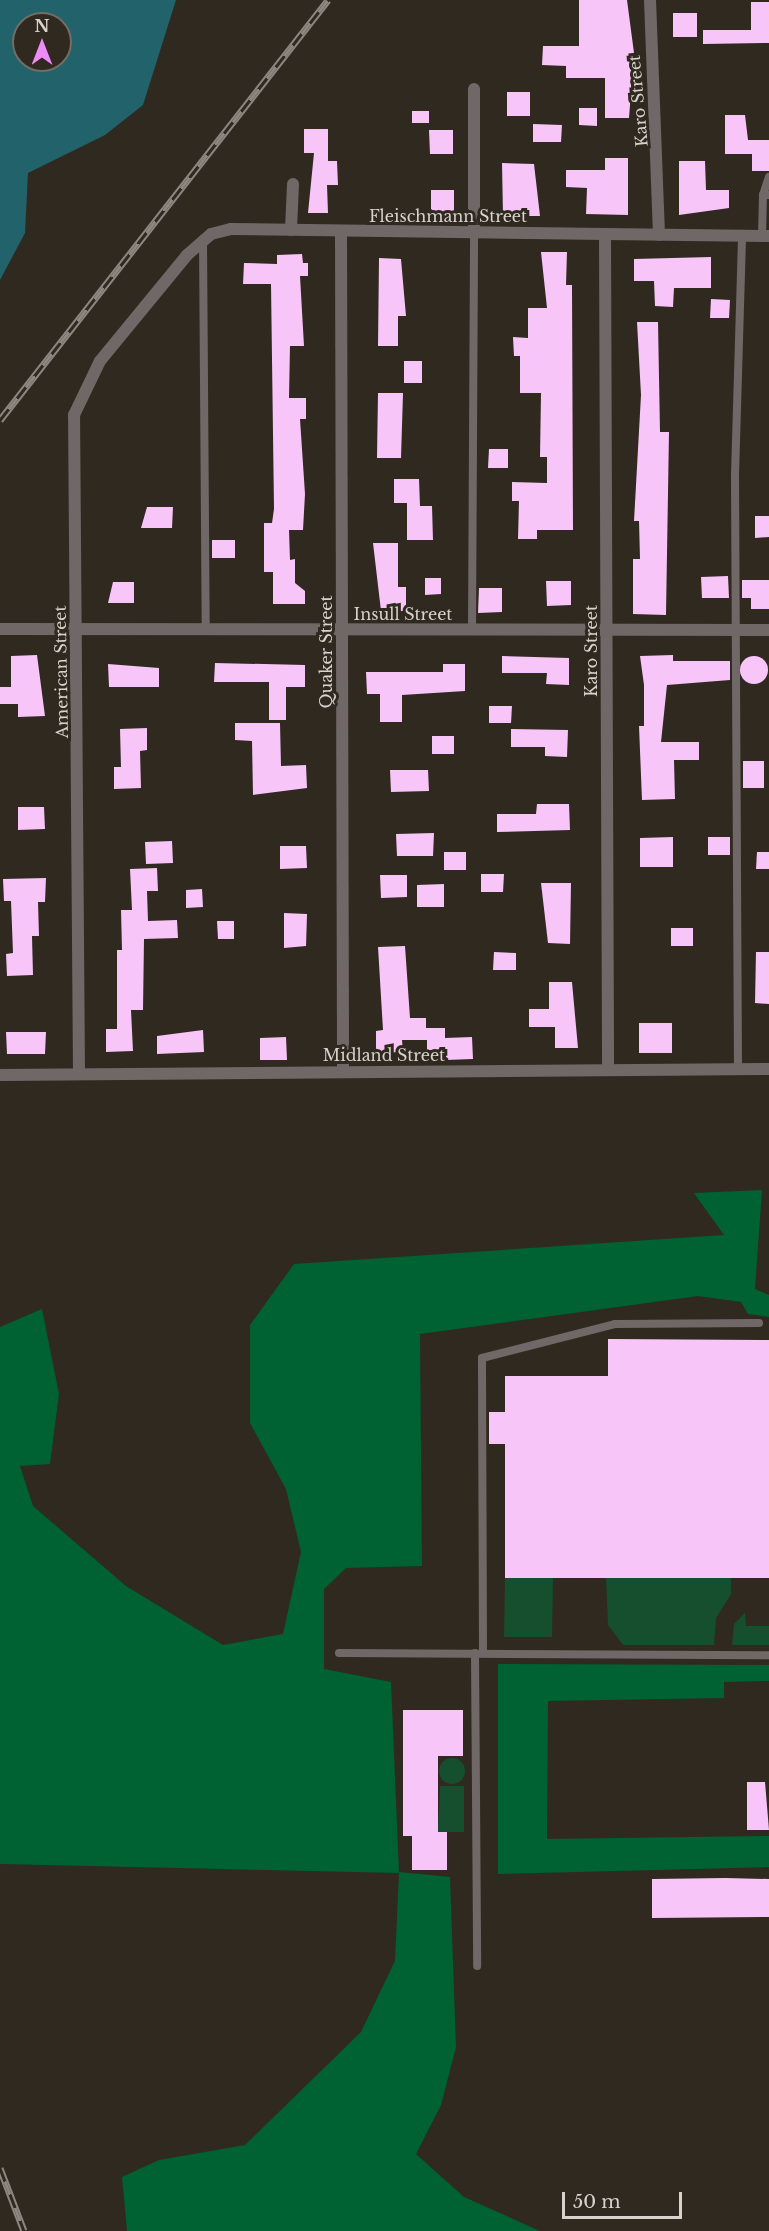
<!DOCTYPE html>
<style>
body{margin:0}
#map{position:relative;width:769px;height:2231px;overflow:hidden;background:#302920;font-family:"Libre Baskerville",serif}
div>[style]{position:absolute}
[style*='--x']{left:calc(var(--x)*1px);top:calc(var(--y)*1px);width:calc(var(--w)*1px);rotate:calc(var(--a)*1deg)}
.green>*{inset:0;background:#154f2d}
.round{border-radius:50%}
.forest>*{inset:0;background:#006132}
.water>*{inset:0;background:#21626b}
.building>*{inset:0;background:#f8c5f8}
.service>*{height:8px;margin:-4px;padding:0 4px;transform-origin:4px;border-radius:4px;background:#6f6867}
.minor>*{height:12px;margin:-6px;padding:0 6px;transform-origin:6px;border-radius:6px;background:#6f6867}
.rail>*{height:7px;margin-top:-3.5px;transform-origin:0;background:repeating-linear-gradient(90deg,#302920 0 14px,#8c8780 0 28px);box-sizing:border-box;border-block:2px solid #8c8780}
span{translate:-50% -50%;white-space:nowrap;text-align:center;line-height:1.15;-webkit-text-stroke:6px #302920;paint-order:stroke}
.street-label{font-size:16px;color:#d7d2cd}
.north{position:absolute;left:12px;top:12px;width:60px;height:60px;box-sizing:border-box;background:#302920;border:2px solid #736d65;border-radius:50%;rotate:0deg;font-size:16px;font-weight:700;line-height:24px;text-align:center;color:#d7d2cd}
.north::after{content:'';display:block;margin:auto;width:21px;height:27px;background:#ef8bf6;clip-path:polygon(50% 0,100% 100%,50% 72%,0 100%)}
.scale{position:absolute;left:562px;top:2192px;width:120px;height:27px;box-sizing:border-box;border:3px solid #d7d2cd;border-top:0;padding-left:8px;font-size:18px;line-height:21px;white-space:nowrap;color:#d7d2cd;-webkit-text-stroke:4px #302920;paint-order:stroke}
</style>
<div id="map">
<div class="green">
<i style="clip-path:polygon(505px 1578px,553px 1578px,552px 1637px,504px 1637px)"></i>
<i style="clip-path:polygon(606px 1578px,731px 1578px,731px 1594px,716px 1618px,714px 1645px,623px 1645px,608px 1625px)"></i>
<i style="clip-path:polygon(745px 1613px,746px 1626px,769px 1626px,769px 1645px,732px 1645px,734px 1624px)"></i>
<i class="round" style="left:439px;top:1758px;width:26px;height:26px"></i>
<i style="clip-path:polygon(440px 1786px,464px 1786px,464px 1832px,438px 1832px)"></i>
</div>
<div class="forest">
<i style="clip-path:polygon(762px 1190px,755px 1289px,769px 1295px,769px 1317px,748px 1314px,741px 1302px,698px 1296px,420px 1334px,422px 1566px,346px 1568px,324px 1589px,324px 1669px,391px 1682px,399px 1872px,450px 1877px,456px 2047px,441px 2105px,416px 2154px,464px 2197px,540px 2231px,127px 2231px,122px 2177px,159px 2160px,245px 2145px,361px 2032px,395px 1961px,399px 1873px,0 1864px,0 1327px,42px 1309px,59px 1394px,50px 1464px,20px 1466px,33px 1506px,126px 1586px,223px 1645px,283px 1634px,301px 1552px,286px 1489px,250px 1423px,250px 1325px,294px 1264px,724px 1235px,694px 1193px)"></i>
<i style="clip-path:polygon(498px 1664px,769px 1665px,769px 1681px,724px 1682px,724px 1698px,548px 1701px,547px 1839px,769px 1836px,769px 1867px,498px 1874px)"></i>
</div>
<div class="water">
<i style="clip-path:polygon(evenodd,0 0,176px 0,143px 105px,105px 135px,28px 173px,25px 233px,0 280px,0 0,24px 24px,60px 24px,60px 60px,24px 60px,24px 24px)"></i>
</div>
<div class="building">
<i style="clip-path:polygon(579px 0,627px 0,634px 53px,629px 118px,605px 118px,605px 78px,566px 78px,566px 66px,542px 65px,543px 46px,579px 46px)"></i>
<i style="clip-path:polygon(751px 2px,769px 2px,769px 43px,703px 44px,703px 30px,751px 30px)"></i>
<i style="clip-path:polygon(673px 13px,697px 13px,697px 37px,673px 37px)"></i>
<i style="clip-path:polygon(507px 92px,530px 92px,530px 116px,507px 116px)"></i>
<i style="clip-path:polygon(579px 108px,597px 108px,597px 126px,579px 125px)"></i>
<i style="clip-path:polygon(412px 111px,429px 111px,429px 123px,412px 123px)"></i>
<i style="clip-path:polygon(725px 115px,745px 115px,748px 140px,769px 140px,769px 171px,752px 171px,752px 154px,725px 154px)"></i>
<i style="clip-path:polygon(533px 124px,562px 125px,561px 142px,533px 142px)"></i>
<i style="clip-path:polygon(304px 129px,328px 129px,328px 161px,337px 161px,338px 185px,327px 185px,328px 213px,308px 213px,314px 153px,304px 153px)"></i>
<i style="clip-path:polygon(429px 130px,453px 130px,453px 154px,430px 154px)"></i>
<i style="clip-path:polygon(605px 158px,628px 158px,628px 215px,586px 214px,587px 188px,566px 187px,566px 170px,605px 170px)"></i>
<i style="clip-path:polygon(679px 161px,705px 161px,706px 190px,729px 190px,729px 208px,679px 215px)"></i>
<i style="clip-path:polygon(502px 163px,534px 164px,540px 216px,503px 216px)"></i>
<i style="clip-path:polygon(431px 190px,454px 190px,454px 214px,431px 214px)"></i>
<i style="clip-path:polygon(541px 252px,567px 252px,566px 285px,572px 285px,573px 530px,537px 530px,537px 539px,518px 539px,519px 501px,512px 501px,512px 482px,547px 483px,547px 457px,540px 457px,541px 393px,520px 393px,520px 356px,514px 356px,513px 337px,528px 338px,528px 308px,547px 308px)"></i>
<i style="clip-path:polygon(302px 254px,303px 263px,308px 263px,308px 276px,300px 276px,304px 346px,290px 346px,289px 398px,306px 398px,306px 419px,300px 419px,305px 494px,303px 530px,289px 530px,290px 560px,295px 559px,295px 583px,305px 591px,305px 604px,273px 604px,273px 572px,264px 572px,264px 523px,272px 523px,274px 509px,271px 284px,243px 284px,244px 263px,277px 264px,277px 255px)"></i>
<i style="clip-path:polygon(711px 257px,711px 288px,674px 288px,673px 307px,655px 306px,654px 281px,634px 281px,634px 259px)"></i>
<i style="clip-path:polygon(379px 258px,401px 259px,406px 316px,398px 316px,398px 346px,378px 346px)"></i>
<i style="clip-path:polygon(711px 299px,730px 300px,729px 318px,710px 318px)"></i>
<i style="clip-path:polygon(637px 322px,658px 322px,660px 432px,669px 432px,666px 615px,633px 614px,633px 559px,640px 559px,639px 521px,634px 521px,641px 395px)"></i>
<i style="clip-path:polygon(404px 361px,422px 361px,422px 383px,404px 383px)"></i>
<i style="clip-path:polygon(378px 393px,403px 393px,401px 458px,377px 458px)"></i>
<i style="clip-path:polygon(489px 449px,508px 449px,508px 468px,488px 468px)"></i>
<i style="clip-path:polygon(394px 479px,419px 479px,420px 506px,432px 506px,433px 540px,407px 540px,407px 503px,394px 503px)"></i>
<i style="clip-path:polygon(147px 507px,173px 507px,172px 528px,141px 528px)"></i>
<i style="clip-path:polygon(755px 516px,769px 516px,769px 537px,755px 538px)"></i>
<i style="clip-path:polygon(212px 540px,235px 540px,235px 558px,212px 558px)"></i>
<i style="clip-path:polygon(373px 543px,398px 543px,398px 587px,406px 587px,406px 611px,381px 611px)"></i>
<i style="clip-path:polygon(728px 576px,729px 598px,702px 598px,701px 577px)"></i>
<i style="clip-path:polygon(425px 578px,441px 578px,441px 594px,425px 595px)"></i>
<i style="clip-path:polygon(742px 580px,769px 580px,769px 609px,751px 609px,751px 598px,742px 598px)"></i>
<i style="clip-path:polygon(546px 581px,571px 581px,571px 605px,547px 606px)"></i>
<i style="clip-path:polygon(113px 582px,134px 582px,134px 603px,108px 603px)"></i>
<i style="clip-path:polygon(479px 588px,502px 588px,502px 612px,478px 613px)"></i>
<i style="clip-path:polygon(37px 655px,45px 716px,18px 717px,18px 704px,0 704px,0 687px,11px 687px,11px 656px)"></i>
<i style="clip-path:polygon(673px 655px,673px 661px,730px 661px,730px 680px,667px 685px,661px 742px,699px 742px,699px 760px,674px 760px,675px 799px,642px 800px,639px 726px,644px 726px,644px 685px,640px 656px)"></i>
<i style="clip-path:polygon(502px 656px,569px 658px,569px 685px,546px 684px,547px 673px,502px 673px)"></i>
<i class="round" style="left:740px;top:656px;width:28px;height:28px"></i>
<i style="clip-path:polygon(215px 663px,305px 665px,305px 687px,286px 687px,286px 720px,269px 720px,269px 682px,214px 682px)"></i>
<i style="clip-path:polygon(108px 664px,159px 668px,159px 687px,109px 687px)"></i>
<i style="clip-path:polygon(443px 664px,465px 664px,465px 691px,402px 695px,402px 722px,380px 722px,380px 694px,367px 694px,366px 672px,443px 672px)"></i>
<i style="clip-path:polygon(489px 706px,512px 706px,511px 723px,489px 723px)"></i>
<i style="clip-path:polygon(235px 723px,280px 723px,281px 766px,306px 765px,307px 788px,253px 795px,252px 741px,235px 740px)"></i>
<i style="clip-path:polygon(147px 728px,147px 750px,140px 751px,141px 788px,114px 789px,114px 767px,121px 767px,120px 729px)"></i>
<i style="clip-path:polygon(511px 729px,568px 730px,567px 757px,545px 756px,545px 747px,511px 747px)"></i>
<i style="clip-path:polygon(432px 736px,454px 736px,454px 754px,432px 754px)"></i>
<i style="clip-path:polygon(743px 761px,764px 761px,764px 788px,743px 788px)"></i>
<i style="clip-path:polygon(390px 770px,428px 770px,429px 791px,391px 792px)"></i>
<i style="clip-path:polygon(537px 804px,569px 804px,570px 830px,497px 832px,497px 814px,536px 814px)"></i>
<i style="clip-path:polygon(18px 807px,44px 807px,45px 829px,18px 830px)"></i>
<i style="clip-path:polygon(434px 833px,433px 856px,397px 856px,396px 834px)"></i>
<i style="clip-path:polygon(673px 837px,673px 867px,640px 867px,640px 838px)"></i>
<i style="clip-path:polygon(708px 837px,730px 837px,730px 855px,708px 855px)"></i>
<i style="clip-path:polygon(172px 841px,173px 863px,146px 864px,145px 842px)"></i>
<i style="clip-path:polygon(280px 846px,306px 846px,307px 868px,280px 869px)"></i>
<i style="clip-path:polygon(444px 852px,466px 852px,466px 870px,444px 870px)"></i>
<i style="clip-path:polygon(757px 852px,769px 852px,769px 869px,756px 869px)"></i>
<i style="clip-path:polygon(157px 868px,158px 891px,147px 891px,148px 921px,177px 920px,178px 938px,144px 939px,143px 1010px,131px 1010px,133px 1051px,106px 1052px,106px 1029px,117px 1029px,117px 950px,122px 950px,121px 910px,132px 910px,130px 869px)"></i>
<i style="clip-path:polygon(481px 874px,504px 874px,503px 892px,481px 892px)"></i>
<i style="clip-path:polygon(380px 875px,407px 875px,407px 897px,381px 898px)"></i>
<i style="clip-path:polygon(46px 878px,45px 902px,38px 902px,39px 936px,32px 936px,33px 975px,7px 976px,6px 954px,13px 953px,11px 901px,4px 901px,3px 879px)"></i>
<i style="clip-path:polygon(541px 883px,571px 883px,570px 944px,548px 943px)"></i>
<i style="clip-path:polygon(444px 884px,444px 907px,417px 907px,417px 885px)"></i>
<i style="clip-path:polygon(202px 889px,203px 907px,186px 908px,186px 890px)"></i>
<i style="clip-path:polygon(284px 913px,307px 914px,306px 946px,284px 948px)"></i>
<i style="clip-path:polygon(217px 921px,234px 921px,234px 939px,218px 939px)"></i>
<i style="clip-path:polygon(671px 928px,693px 928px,693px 946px,671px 946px)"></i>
<i style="clip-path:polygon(405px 946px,410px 1018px,426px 1018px,426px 1028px,445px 1028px,445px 1038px,472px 1037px,473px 1059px,446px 1060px,446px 1050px,427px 1050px,427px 1040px,402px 1040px,403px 1052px,376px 1053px,376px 1031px,383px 1030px,378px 947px)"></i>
<i style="clip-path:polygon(494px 952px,516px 953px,516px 970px,493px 970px)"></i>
<i style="clip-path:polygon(756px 952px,769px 952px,769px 1004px,755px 1003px)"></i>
<i style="clip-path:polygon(549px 982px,572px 982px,578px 1048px,555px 1048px,555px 1027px,529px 1027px,529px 1009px,549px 1009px)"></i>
<i style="clip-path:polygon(639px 1023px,672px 1023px,672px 1053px,639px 1053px)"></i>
<i style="clip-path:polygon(203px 1030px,204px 1052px,157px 1054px,157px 1036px)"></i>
<i style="clip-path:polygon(6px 1032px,46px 1032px,45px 1054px,7px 1054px)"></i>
<i style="clip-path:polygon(286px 1037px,287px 1060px,260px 1060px,260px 1038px)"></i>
<i style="clip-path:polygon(608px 1339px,769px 1340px,769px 1578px,505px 1578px,505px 1444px,489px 1444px,489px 1412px,505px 1412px,505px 1376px,608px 1376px)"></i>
<i style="clip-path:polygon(403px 1710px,463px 1710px,463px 1756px,438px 1756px,438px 1832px,447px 1832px,447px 1870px,412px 1870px,412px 1836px,403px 1836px)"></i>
<i style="clip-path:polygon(747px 1782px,765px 1782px,769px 1830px,747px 1830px)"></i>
<i style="clip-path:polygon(726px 1878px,769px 1879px,769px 1917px,652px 1918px,652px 1879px)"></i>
</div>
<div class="service">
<i style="--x:763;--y:195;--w:19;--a:-72"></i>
<i style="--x:762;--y:236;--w:41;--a:-88.6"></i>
<i style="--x:763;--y:195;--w:6;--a:0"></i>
<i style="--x:203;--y:239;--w:392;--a:89.6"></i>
<i style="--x:472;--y:631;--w:398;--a:-89.7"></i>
<i style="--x:738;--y:1069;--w:594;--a:-90.29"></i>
<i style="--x:735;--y:475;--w:239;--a:-88.3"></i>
<i style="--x:339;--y:1653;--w:430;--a:0.3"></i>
<i style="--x:475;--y:1653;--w:313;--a:89.6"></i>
<i style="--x:483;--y:1653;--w:295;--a:-90.2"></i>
<i style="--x:482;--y:1358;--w:137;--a:-14.3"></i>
<i style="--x:615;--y:1324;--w:144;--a:-0.4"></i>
</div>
<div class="minor">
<i style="--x:650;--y:0;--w:235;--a:87.8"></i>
<i style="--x:474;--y:89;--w:144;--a:90"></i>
<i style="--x:291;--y:230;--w:46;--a:-87.5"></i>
<i style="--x:341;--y:232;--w:840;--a:89.86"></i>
<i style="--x:605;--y:234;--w:834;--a:89.79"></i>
<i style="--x:0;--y:629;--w:769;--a:0.07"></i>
<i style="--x:79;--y:1074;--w:659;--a:-90.43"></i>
<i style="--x:74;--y:415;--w:60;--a:-64.3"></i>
<i style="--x:100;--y:361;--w:137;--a:-50.6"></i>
<i style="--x:187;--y:255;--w:32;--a:-41"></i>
<i style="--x:211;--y:234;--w:21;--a:-14"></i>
<i style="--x:231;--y:229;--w:538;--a:0.75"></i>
<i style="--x:0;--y:1075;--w:769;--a:-0.45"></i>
</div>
<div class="rail">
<i style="--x:0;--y:420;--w:533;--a:-52.01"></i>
<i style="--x:0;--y:2168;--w:67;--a:69.1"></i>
</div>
<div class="street-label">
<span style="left:638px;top:101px;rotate:-95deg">Karo Street</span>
<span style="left:448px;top:216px">Fleischmann Street</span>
<span style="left:403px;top:614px">Insull Street</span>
<span style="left:591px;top:651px;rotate:-90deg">Karo Street</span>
<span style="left:326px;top:652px;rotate:-90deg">Quaker Street</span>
<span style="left:61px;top:672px;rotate:-91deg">American Street</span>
<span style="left:384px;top:1055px">Midland Street</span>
</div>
<div class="north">N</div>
<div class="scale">50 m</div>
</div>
